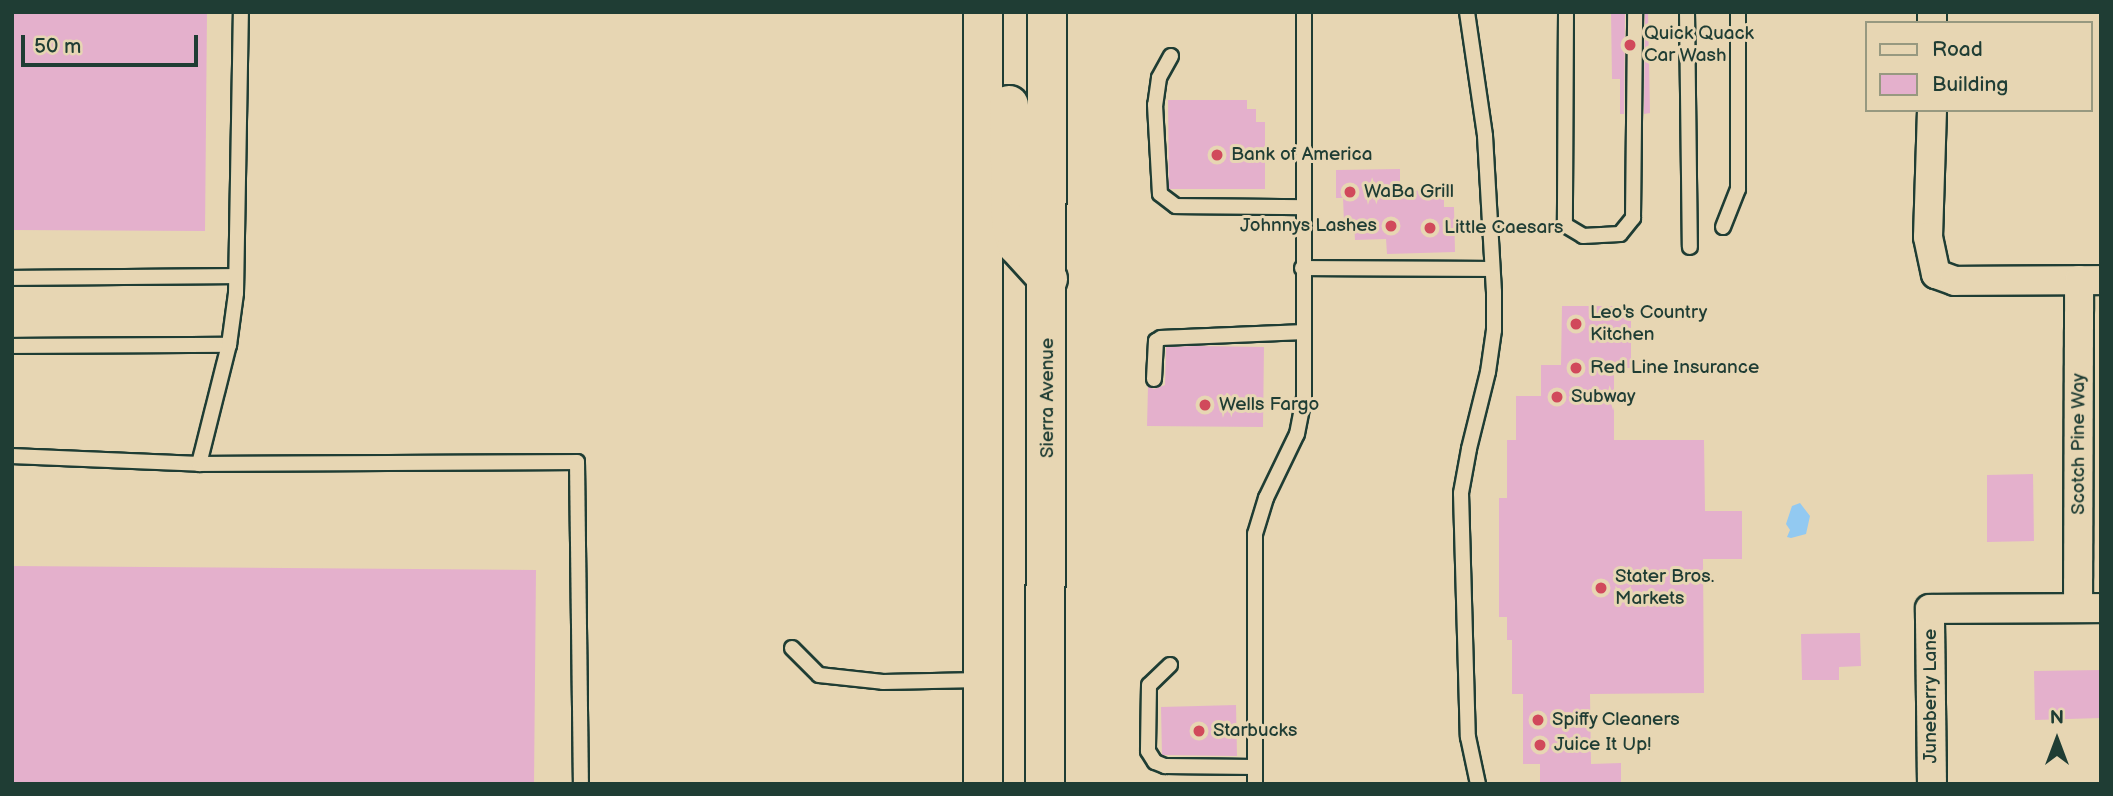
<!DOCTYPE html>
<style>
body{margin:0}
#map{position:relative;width:2113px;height:796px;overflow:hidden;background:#e7d6b3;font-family:"Balsamiq Sans",sans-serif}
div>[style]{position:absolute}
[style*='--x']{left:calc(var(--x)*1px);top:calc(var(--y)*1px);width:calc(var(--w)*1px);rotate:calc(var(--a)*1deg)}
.water>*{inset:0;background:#92c9f1}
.building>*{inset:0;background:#e4b0cc}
.roads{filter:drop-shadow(2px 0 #1f3d34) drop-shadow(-2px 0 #1f3d34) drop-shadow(0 2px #1f3d34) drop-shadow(0 -2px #1f3d34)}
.service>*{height:14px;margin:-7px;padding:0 7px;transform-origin:7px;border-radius:7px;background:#e7d6b3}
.minor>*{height:28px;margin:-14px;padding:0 14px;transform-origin:14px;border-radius:14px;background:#e7d6b3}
.primary>*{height:38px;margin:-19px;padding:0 19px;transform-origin:19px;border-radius:19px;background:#e7d6b3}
.dots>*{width:19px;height:19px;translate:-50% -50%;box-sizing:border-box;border:4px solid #e7d6b3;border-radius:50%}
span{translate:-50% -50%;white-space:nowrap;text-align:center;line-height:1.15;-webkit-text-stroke:6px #e7d6b3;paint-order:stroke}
.poi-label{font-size:19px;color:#1f3d34}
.left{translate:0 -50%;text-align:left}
.right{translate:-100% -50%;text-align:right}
.street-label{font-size:19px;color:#1f3d34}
.frame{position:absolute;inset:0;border:14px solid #1f3d34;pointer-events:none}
.legend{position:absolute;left:1865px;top:21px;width:228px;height:91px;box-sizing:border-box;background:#e7d6b3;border:2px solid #979980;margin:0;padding:9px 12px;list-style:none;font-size:21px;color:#1f3d34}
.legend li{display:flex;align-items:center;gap:14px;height:35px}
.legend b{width:35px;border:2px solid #979980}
.north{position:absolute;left:2022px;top:705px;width:70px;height:70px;-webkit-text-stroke:5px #e7d6b3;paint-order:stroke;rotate:0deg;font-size:19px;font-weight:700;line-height:28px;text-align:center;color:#1f3d34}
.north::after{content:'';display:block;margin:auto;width:24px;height:32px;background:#1f3d34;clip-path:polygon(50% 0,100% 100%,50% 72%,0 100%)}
.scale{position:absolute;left:21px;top:35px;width:177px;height:32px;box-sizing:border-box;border:4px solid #1f3d34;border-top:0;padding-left:9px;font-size:21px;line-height:24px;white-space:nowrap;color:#1f3d34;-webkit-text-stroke:5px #e7d6b3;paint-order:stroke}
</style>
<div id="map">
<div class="water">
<i style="clip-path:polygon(1800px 503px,1810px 516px,1806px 534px,1791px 538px,1787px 537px,1790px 530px,1786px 524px,1792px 506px)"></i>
</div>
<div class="building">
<i style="clip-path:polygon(12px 12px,207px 12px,205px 231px,12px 230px)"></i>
<i style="clip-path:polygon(1611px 12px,1625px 12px,1624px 114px,1620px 114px,1620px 79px,1612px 79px)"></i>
<i style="clip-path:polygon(1645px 12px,1648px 12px,1650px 113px,1644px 114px)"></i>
<i style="clip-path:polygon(1168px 100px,1247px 100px,1247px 109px,1256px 109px,1256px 122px,1265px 122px,1265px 189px,1169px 189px)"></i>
<i style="clip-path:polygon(1400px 169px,1400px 191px,1444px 190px,1444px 207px,1454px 207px,1455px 252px,1387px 254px,1386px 239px,1355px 240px,1354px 222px,1344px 222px,1343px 198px,1336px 198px,1336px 170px)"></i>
<i style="clip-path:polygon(1562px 306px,1631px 306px,1631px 368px,1614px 368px,1614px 440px,1704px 440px,1705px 511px,1742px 511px,1742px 559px,1703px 559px,1704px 693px,1590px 694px,1591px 764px,1621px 763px,1621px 784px,1540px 784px,1540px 764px,1523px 764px,1523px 694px,1512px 694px,1512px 640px,1507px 640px,1507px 617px,1499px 617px,1499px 498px,1507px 498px,1507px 440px,1516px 440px,1516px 396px,1541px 396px,1541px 365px,1561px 365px)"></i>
<i style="clip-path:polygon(1198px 346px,1264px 347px,1263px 427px,1147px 426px,1148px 386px,1154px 389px,1165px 385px,1166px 347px)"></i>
<i style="clip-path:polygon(2033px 474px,2034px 541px,1987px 542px,1987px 475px)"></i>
<i style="clip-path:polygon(12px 566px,536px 570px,534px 784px,12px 784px)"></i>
<i style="clip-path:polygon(1860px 633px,1861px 666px,1839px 667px,1839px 680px,1802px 680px,1801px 634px)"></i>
<i style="clip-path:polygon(2101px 670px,2101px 718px,2035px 720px,2034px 671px)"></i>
<i style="clip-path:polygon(1236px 705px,1237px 756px,1162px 755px,1161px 707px)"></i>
</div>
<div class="roads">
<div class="service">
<i style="--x:1467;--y:12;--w:125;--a:81.7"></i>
<i style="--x:1485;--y:136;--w:156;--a:86.7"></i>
<i style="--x:1494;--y:292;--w:38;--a:90"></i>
<i style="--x:1494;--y:330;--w:42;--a:98.1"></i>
<i style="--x:1488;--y:372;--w:79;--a:103.9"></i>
<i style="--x:1469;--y:449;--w:45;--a:100.3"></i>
<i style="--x:1461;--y:493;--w:244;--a:88.4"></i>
<i style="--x:1468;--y:737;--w:48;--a:78"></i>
<i style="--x:1566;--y:12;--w:213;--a:90.3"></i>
<i style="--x:1565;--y:225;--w:21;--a:31"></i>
<i style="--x:1583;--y:236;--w:37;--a:-3"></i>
<i style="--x:1620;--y:234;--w:21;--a:-51"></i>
<i style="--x:1633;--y:218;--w:206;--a:-89.4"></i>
<i style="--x:1687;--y:12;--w:235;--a:89.3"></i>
<i style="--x:1171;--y:56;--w:25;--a:119"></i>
<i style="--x:1159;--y:78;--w:27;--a:98"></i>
<i style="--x:1155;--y:105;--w:89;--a:86.8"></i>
<i style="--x:1160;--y:194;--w:20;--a:37"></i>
<i style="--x:1176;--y:206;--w:127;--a:0.5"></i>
<i style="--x:1723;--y:227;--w:41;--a:-68.5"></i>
<i style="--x:1738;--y:189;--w:177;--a:-90"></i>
<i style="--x:1302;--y:268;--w:189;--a:0.3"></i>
<i style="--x:12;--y:278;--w:224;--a:-0.5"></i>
<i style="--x:12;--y:346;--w:217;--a:-0.3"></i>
<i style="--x:229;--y:345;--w:52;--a:-82.3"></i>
<i style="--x:236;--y:293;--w:281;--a:-89"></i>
<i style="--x:1154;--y:379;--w:38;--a:-87"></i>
<i style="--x:1156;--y:341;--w:6;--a:-31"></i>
<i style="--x:1161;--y:338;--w:143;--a:-2.4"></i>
<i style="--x:12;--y:456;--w:187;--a:2.4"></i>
<i style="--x:199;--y:464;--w:123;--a:-75.9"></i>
<i style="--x:199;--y:464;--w:378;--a:-0.3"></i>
<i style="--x:577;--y:462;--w:322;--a:89.3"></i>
<i style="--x:792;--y:648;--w:38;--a:45"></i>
<i style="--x:819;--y:675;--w:64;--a:6.2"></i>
<i style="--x:883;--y:682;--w:98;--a:-1.2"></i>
<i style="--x:1170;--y:665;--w:29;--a:136"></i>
<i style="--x:1149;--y:685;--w:66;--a:90.9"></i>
<i style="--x:1148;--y:751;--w:13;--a:58"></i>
<i style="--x:1155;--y:762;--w:11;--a:22"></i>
<i style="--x:1165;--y:766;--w:90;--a:0.6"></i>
<i style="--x:1255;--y:784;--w:250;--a:-90"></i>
<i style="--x:1255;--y:534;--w:38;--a:-73"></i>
<i style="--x:1266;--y:498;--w:71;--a:-64.2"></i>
<i style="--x:1297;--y:434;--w:36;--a:-79"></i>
<i style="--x:1304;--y:399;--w:387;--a:-90"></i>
</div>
<div class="minor">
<i style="--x:1932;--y:12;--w:11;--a:90"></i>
<i style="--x:1932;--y:110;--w:127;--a:91.8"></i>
<i style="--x:1928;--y:237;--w:38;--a:78"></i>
<i style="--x:1936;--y:274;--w:20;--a:20"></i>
<i style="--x:1955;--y:281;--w:146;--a:-0.4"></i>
<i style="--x:2078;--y:608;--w:328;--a:-89.8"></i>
<i style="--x:1932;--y:784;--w:175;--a:-90.7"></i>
<i style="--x:1930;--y:609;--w:171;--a:-0.3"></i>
</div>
<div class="primary">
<i style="--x:983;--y:12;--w:772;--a:90"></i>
<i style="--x:1009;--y:105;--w:118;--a:89"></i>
<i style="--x:1011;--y:223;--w:23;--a:75"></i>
<i style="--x:1017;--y:245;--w:46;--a:47.6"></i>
<i style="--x:1045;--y:784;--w:772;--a:-89.85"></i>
</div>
</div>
<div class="dots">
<i style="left:1630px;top:45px;background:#d1495b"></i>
<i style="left:1217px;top:155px;background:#d1495b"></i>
<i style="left:1350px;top:192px;background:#d1495b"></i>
<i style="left:1391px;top:226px;background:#d1495b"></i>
<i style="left:1430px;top:228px;background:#d1495b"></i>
<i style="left:1576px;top:324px;background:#d1495b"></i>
<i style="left:1576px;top:368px;background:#d1495b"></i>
<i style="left:1557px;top:397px;background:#d1495b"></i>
<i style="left:1205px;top:405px;background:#d1495b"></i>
<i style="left:1601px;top:588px;background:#d1495b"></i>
<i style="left:1538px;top:720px;background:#d1495b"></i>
<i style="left:1199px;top:731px;background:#d1495b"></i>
<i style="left:1540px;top:745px;background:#d1495b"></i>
</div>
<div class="poi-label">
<span class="left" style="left:1644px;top:45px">Quick Quack<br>Car Wash</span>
<span class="left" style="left:1231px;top:155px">Bank of America</span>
<span class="left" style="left:1364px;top:192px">WaBa Grill</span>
<span class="right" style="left:1377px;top:226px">Johnnys Lashes</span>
<span class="left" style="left:1444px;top:228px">Little Caesars</span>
<span class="left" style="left:1590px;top:324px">Leo's Country<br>Kitchen</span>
<span class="left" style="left:1590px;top:368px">Red Line Insurance</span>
<span class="left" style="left:1571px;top:397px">Subway</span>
<span class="left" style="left:1219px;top:405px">Wells Fargo</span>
<span class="left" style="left:1615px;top:588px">Stater Bros.<br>Markets</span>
<span class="left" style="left:1552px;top:720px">Spiffy Cleaners</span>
<span class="left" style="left:1213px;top:731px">Starbucks</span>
<span class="left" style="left:1554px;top:745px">Juice It Up!</span>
</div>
<div class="street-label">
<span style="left:1048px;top:398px;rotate:-90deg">Sierra Avenue</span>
<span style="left:2079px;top:444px;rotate:-90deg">Scotch Pine Way</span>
<span style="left:1931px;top:696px;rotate:-90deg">Juneberry Lane</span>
</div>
<div class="frame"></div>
<ul class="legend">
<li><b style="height:9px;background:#e7d6b3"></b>Road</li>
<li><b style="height:19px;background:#e4b0cc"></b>Building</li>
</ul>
<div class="north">N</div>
<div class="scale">50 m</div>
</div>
